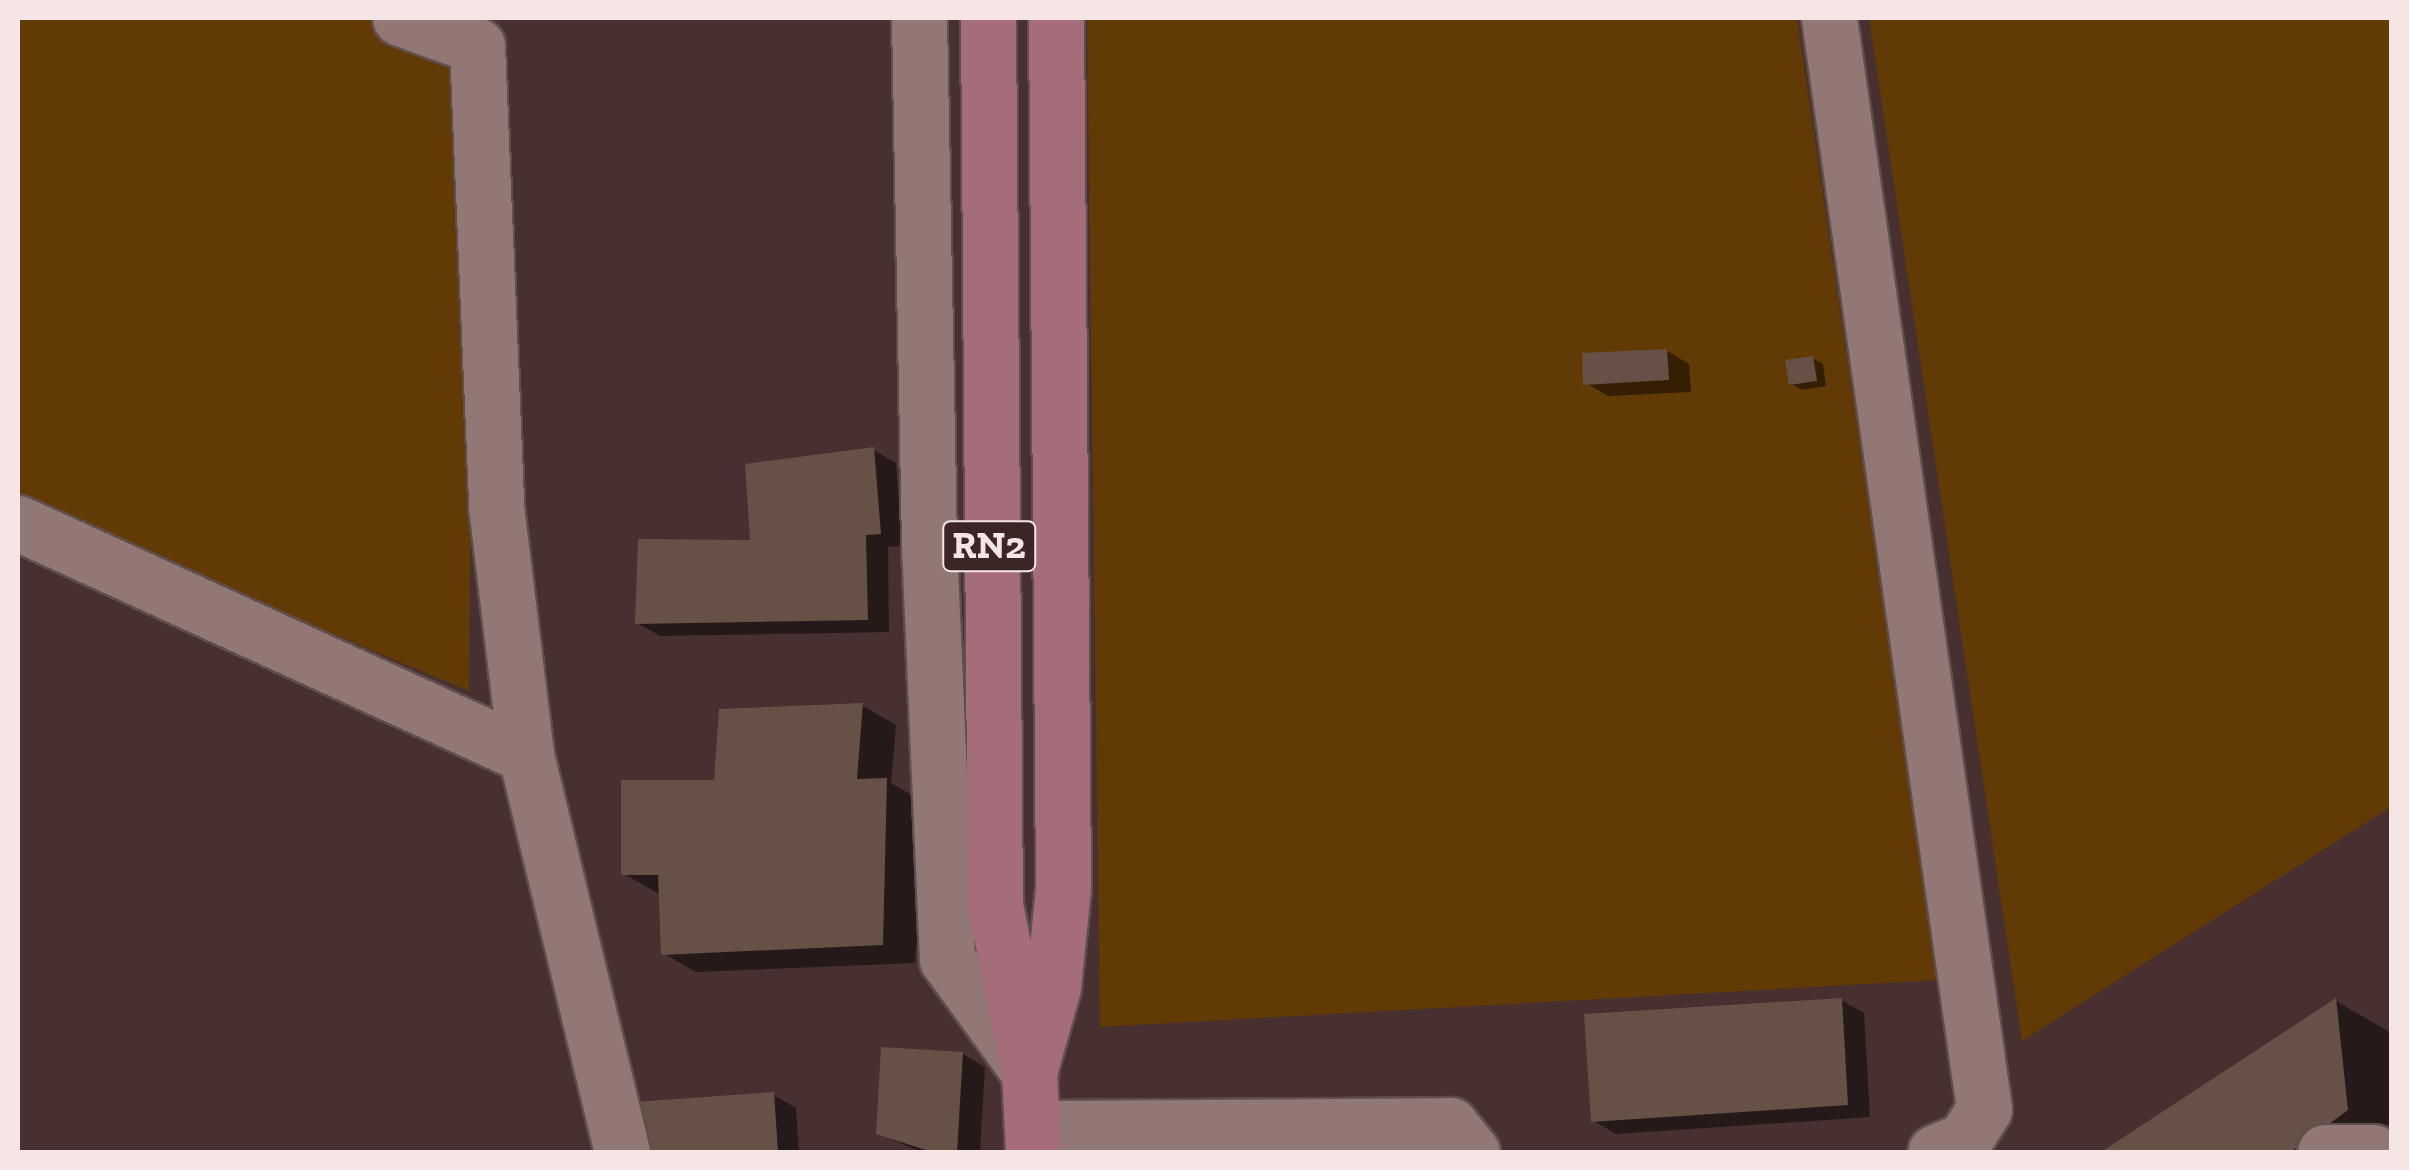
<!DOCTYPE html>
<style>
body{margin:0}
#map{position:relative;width:2409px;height:1170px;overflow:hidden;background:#47302f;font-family:"Zilla Slab",serif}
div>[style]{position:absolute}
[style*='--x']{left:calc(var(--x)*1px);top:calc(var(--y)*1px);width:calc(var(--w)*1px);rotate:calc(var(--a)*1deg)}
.green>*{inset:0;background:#623a05}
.shadow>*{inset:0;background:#0007}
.building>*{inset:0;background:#675147}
.roads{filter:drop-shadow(2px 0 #604e4d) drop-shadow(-2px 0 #604e4d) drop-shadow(0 2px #604e4d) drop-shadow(0 -2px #604e4d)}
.minor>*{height:55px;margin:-27.5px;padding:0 27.5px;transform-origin:27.5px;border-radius:27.5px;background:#927875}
.major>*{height:55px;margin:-27.5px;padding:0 27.5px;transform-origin:27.5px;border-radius:27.5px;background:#a56d79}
span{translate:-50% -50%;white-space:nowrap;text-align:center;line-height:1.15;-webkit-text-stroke:8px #3c2625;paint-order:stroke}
.shield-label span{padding:2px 8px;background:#3c2625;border:2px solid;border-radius:8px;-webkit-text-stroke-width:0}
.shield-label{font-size:38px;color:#f5e6e5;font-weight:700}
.frame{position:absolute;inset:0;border:20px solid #f5e6e5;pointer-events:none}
</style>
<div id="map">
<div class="green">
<i style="clip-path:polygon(18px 18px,474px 18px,469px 691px,18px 502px)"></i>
<i style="clip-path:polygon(1087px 18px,1797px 18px,1939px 980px,1100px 1027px)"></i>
<i style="clip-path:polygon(1869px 18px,2391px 18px,2391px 807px,2022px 1041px)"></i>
</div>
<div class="shadow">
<i style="clip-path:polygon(1667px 351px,1689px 364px,1691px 392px,1608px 396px,1586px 383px)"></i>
<i style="clip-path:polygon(1812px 358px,1823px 364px,1826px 386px,1802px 390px,1791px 384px)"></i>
<i style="clip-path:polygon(874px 450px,896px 463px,902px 546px,888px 547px,889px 632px,660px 636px,637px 623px)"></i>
<i style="clip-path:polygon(863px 706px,896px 725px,891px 783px,929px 805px,915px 963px,696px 972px,663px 953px,661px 895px,624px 874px,717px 782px)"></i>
<i style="clip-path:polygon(1841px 1000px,1864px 1013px,1870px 1117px,1616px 1134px,1594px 1121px)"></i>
<i style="clip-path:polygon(2336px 1001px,2391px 1033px,2388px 1152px,2106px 1152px)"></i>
<i style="clip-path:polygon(963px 1054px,985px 1067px,980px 1152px,921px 1152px,878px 1133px)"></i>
<i style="clip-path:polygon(773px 1095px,796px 1108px,799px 1152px,640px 1152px)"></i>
</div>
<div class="building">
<i style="clip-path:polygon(1667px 349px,1669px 380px,1583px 385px,1582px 353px)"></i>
<i style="clip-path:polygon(1813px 356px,1817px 381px,1789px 385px,1785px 360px)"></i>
<i style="clip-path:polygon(874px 447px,881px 534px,866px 535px,868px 620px,635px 624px,638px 539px,750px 540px,745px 464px)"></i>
<i style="clip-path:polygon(863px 703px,857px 779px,887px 778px,883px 945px,661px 955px,658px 875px,621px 875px,621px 780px,714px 780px,719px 709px)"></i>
<i style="clip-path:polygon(1842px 998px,1848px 1105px,1591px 1122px,1584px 1014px)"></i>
<i style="clip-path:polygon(2336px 998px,2348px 1110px,2291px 1152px,2101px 1152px)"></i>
<i style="clip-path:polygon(881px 1047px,963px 1052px,957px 1152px,932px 1152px,876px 1134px)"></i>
<i style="clip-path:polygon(774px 1092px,778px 1152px,638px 1152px,635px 1102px)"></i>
</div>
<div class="roads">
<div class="minor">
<i style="--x:400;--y:18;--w:82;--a:20"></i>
<i style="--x:477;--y:46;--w:460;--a:87.6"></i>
<i style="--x:496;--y:506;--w:251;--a:83.1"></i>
<i style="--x:526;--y:755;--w:408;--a:76.4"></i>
<i style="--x:919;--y:18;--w:528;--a:88.91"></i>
<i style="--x:929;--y:546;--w:413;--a:87.5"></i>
<i style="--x:947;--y:959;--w:140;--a:54"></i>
<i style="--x:1829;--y:18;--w:1102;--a:81.91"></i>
<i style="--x:1984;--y:1109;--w:36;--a:122"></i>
<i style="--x:1965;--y:1140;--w:32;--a:158"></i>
<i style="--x:18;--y:523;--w:558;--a:24.55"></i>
<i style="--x:1034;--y:1128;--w:416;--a:-0.4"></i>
<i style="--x:1450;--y:1125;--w:35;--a:51"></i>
<i style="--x:2325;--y:1152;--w:48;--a:0"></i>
</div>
<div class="major">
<i style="--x:988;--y:18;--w:887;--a:89.55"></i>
<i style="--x:995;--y:905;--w:170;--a:78.5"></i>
<i style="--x:1029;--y:1072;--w:80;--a:87.1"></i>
<i style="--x:1030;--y:1069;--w:85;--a:-74.3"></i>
<i style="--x:1053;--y:987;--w:100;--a:-84.2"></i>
<i style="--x:1063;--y:888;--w:870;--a:-90.46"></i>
</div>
</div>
<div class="shield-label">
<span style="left:989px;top:546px">RN2</span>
</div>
<div class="frame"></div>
</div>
